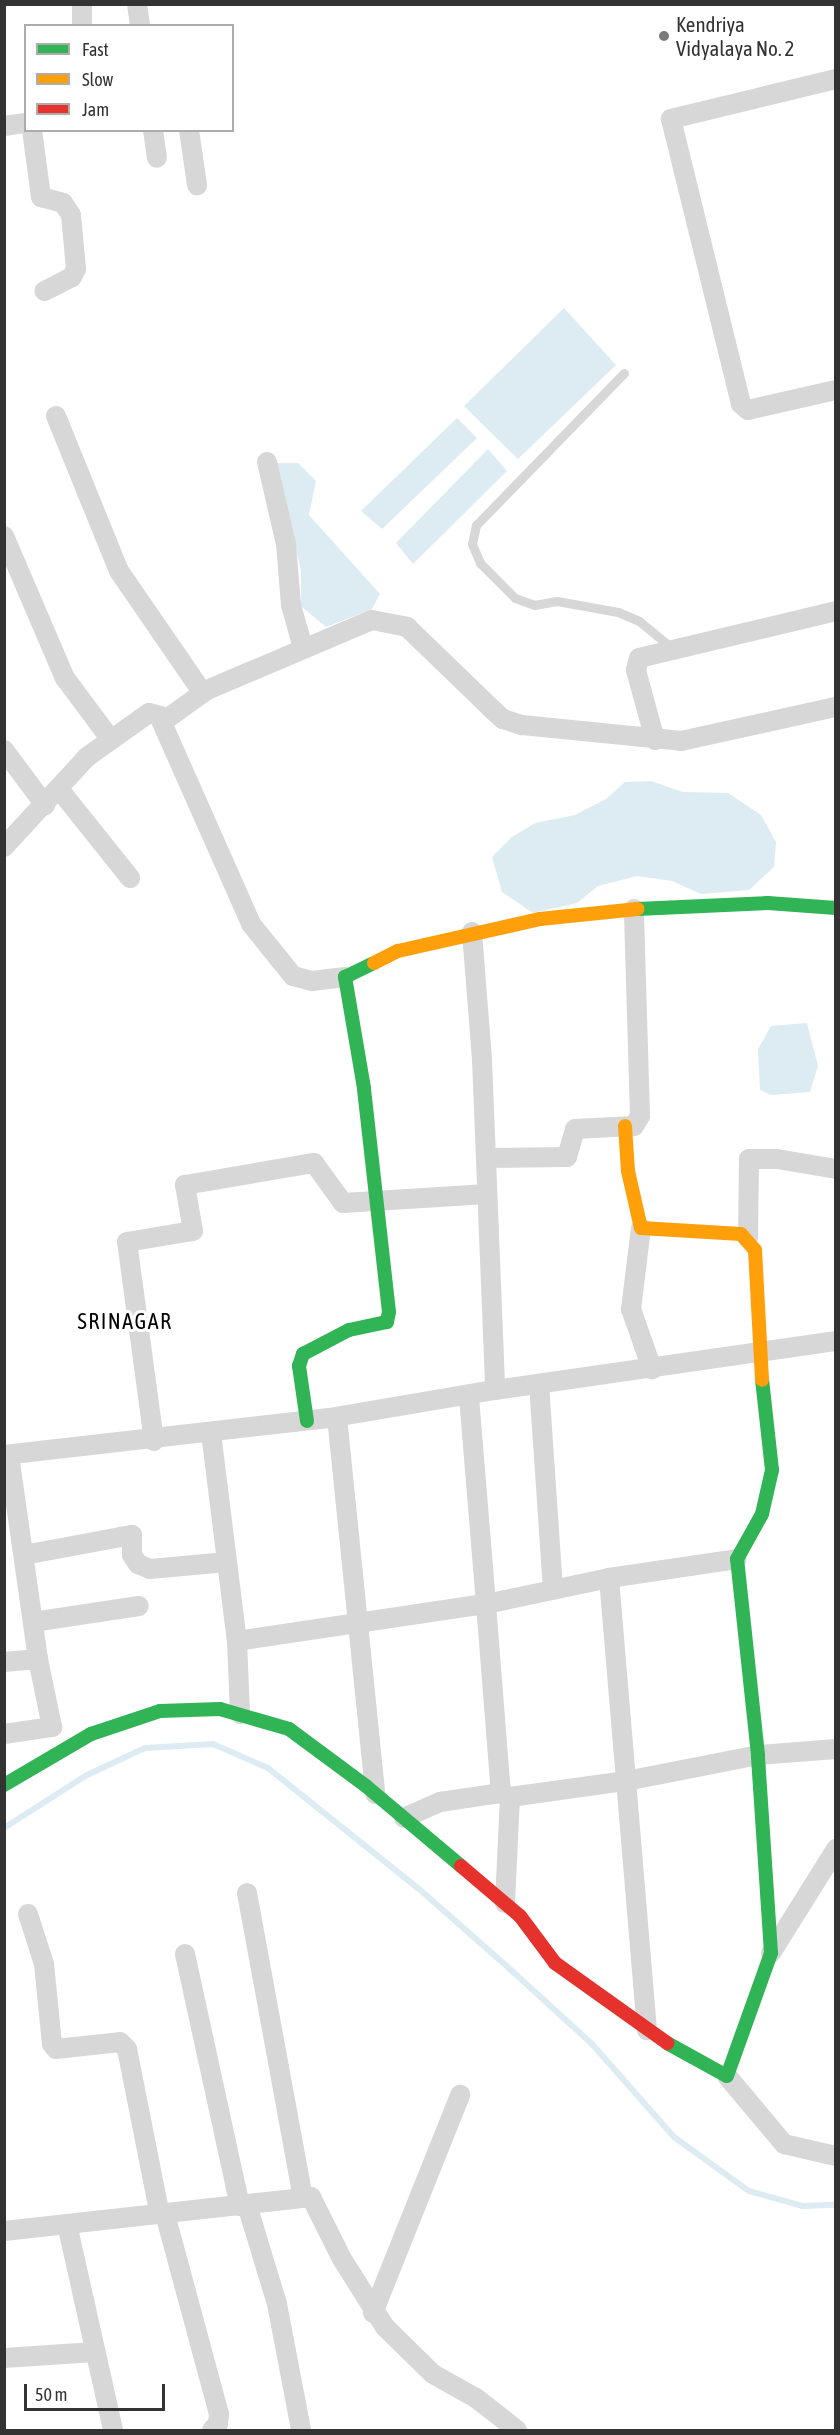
<!DOCTYPE html>
<style>
body{margin:0}
#map{position:relative;width:840px;height:2435px;overflow:hidden;background:#fff;font-family:"Asap Condensed",sans-serif}
div>[style]{position:absolute}
[style*='--x']{left:calc(var(--x)*1px);top:calc(var(--y)*1px);width:calc(var(--w)*1px);rotate:calc(var(--a)*1deg)}
.water>*{inset:0;background:#ddebf3}
.stream>*{height:6px;margin:-3px;padding:0 3px;transform-origin:3px;border-radius:3px;background:#ddebf3}
.lane>*{height:9px;margin:-4.5px;padding:0 4.5px;transform-origin:4.5px;border-radius:4.5px;background:#d7d7d7}
.street>*{height:20px;margin:-10px;padding:0 10px;transform-origin:10px;border-radius:10px;background:#d7d7d7}
.fast>*{height:14px;margin:-7px;padding:0 7px;transform-origin:7px;border-radius:7px;background:#30b455}
.slow>*{height:14px;margin:-7px;padding:0 7px;transform-origin:7px;border-radius:7px;background:#ff9f0a}
.jam>*{height:14px;margin:-7px;padding:0 7px;transform-origin:7px;border-radius:7px;background:#e5322d}
.dots>*{width:16px;height:16px;translate:-50% -50%;box-sizing:border-box;border:3px solid #fff;border-radius:50%}
span{translate:-50% -50%;white-space:nowrap;text-align:center;line-height:1.15;-webkit-text-stroke:6px #fff;paint-order:stroke}
.poi-label{font-size:21px;color:#333}
.left{translate:0 -50%;text-align:left}
.neighbourhood-label{font-size:22px;color:#000;letter-spacing:1.5px}
.frame{position:absolute;inset:0;border:6px solid #333;pointer-events:none}
.legend{position:absolute;left:24px;top:24px;width:210px;height:108px;box-sizing:border-box;background:#fff;border:2px solid #adadad;margin:0;padding:8px 10px;list-style:none;font-size:18px;color:#333}
.legend li{display:flex;align-items:center;gap:12px;height:30px}
.legend b{width:30px;border:2px solid #adadad}
.scale{position:absolute;left:24px;top:2384px;width:141px;height:27px;box-sizing:border-box;border:3px solid #333;border-top:0;padding-left:8px;font-size:18px;line-height:21px;white-space:nowrap;color:#333;-webkit-text-stroke:4px #fff;paint-order:stroke}
</style>
<div id="map">
<div class="water">
<i style="clip-path:polygon(564px 308px,616px 365px,518px 459px,464px 406px)"></i>
<i style="clip-path:polygon(457px 418px,477px 438px,382px 529px,361px 511px)"></i>
<i style="clip-path:polygon(488px 449px,507px 471px,413px 564px,396px 543px)"></i>
<i style="clip-path:polygon(277px 463px,298px 463px,316px 481px,309px 515px,380px 594px,372px 609px,326px 627px,301px 606px,301px 571px)"></i>
<i style="clip-path:polygon(651px 781px,683px 792px,728px 793px,761px 815px,776px 842px,774px 867px,749px 890px,701px 894px,672px 881px,637px 876px,598px 886px,577px 903px,533px 913px,502px 892px,492px 857px,512px 837px,535px 823px,575px 815px,606px 799px,625px 782px)"></i>
<i style="clip-path:polygon(807px 1023px,818px 1066px,810px 1092px,771px 1095px,760px 1090px,758px 1049px,771px 1026px)"></i>
</div>
<div class="stream">
<i style="--x:4;--y:1828;--w:98;--a:-32.6"></i>
<i style="--x:87;--y:1775;--w:64;--a:-25"></i>
<i style="--x:145;--y:1748;--w:68;--a:-3.4"></i>
<i style="--x:213;--y:1744;--w:60;--a:23.6"></i>
<i style="--x:268;--y:1768;--w:192;--a:38.7"></i>
<i style="--x:418;--y:1888;--w:124;--a:41.4"></i>
<i style="--x:511;--y:1970;--w:110;--a:42.4"></i>
<i style="--x:592;--y:2044;--w:124;--a:48.6"></i>
<i style="--x:674;--y:2137;--w:92;--a:35.8"></i>
<i style="--x:749;--y:2191;--w:55;--a:15.8"></i>
<i style="--x:802;--y:2206;--w:34;--a:-2"></i>
</div>
<div class="lane">
<i style="--x:624;--y:373;--w:212;--a:134.2"></i>
<i style="--x:476;--y:525;--w:19;--a:102"></i>
<i style="--x:472;--y:544;--w:21;--a:67"></i>
<i style="--x:480;--y:563;--w:49;--a:45"></i>
<i style="--x:515;--y:598;--w:20;--a:20"></i>
<i style="--x:534;--y:605;--w:23;--a:-10"></i>
<i style="--x:557;--y:601;--w:62;--a:10.2"></i>
<i style="--x:618;--y:612;--w:23;--a:23"></i>
<i style="--x:639;--y:621;--w:43;--a:39.3"></i>
</div>
<div class="street">
<i style="--x:82;--y:4;--w:22;--a:90"></i>
<i style="--x:137;--y:4;--w:22;--a:82"></i>
<i style="--x:836;--y:79;--w:170;--a:166.4"></i>
<i style="--x:671;--y:119;--w:293;--a:76.2"></i>
<i style="--x:741;--y:404;--w:9;--a:41"></i>
<i style="--x:748;--y:410;--w:90;--a:-12.8"></i>
<i style="--x:4;--y:126;--w:22;--a:-8"></i>
<i style="--x:32;--y:130;--w:68;--a:82.3"></i>
<i style="--x:41;--y:197;--w:23;--a:15"></i>
<i style="--x:63;--y:203;--w:14;--a:56"></i>
<i style="--x:71;--y:215;--w:54;--a:84.7"></i>
<i style="--x:76;--y:269;--w:9;--a:117"></i>
<i style="--x:72;--y:277;--w:31;--a:153"></i>
<i style="--x:153;--y:130;--w:28;--a:82"></i>
<i style="--x:189;--y:130;--w:56;--a:81.7"></i>
<i style="--x:56;--y:416;--w:167;--a:67.9"></i>
<i style="--x:119;--y:571;--w:148;--a:55.5"></i>
<i style="--x:267;--y:462;--w:84;--a:77"></i>
<i style="--x:286;--y:544;--w:61;--a:85.3"></i>
<i style="--x:291;--y:605;--w:45;--a:74.4"></i>
<i style="--x:4;--y:536;--w:155;--a:66.8"></i>
<i style="--x:65;--y:678;--w:77;--a:53.4"></i>
<i style="--x:159;--y:716;--w:227;--a:66.1"></i>
<i style="--x:251;--y:924;--w:67;--a:51.1"></i>
<i style="--x:293;--y:976;--w:20;--a:15"></i>
<i style="--x:312;--y:981;--w:33;--a:-7"></i>
<i style="--x:655;--y:740;--w:73;--a:-105.2"></i>
<i style="--x:636;--y:670;--w:12;--a:-76"></i>
<i style="--x:639;--y:658;--w:203;--a:-13.4"></i>
<i style="--x:4;--y:750;--w:69;--a:53.3"></i>
<i style="--x:59;--y:789;--w:114;--a:51.4"></i>
<i style="--x:4;--y:847;--w:122;--a:-47.3"></i>
<i style="--x:87;--y:757;--w:76;--a:-35.4"></i>
<i style="--x:149;--y:713;--w:20;--a:15"></i>
<i style="--x:168;--y:718;--w:48;--a:-35.7"></i>
<i style="--x:207;--y:690;--w:179;--a:-23"></i>
<i style="--x:372;--y:620;--w:36;--a:11"></i>
<i style="--x:407;--y:627;--w:121;--a:44"></i>
<i style="--x:494;--y:711;--w:12;--a:42"></i>
<i style="--x:503;--y:719;--w:20;--a:18"></i>
<i style="--x:522;--y:725;--w:160;--a:5.7"></i>
<i style="--x:681;--y:741;--w:159;--a:-12.4"></i>
<i style="--x:472;--y:932;--w:128;--a:85.5"></i>
<i style="--x:482;--y:1060;--w:330;--a:87.7"></i>
<i style="--x:486;--y:1158;--w:81;--a:-0.7"></i>
<i style="--x:567;--y:1157;--w:29;--a:-74"></i>
<i style="--x:575;--y:1129;--w:59;--a:-2.9"></i>
<i style="--x:634;--y:1126;--w:12;--a:-59"></i>
<i style="--x:640;--y:1116;--w:207;--a:-91.7"></i>
<i style="--x:641;--y:1228;--w:82;--a:97"></i>
<i style="--x:631;--y:1309;--w:64;--a:70.7"></i>
<i style="--x:748;--y:1238;--w:79;--a:-89.3"></i>
<i style="--x:749;--y:1159;--w:28;--a:0"></i>
<i style="--x:777;--y:1159;--w:60;--a:9.6"></i>
<i style="--x:539;--y:1384;--w:206;--a:86.1"></i>
<i style="--x:469;--y:1397;--w:208;--a:85.3"></i>
<i style="--x:486;--y:1604;--w:126;--a:-11.9"></i>
<i style="--x:609;--y:1578;--w:129;--a:-8.4"></i>
<i style="--x:337;--y:1417;--w:379;--a:84.2"></i>
<i style="--x:211;--y:1433;--w:210;--a:82.9"></i>
<i style="--x:237;--y:1641;--w:252;--a:-8.5"></i>
<i style="--x:486;--y:1604;--w:190;--a:85.5"></i>
<i style="--x:501;--y:1793;--w:10;--a:24"></i>
<i style="--x:510;--y:1797;--w:117;--a:-7.9"></i>
<i style="--x:626;--y:1781;--w:135;--a:-11.1"></i>
<i style="--x:758;--y:1755;--w:78;--a:-4.4"></i>
<i style="--x:154;--y:1441;--w:201;--a:-97.7"></i>
<i style="--x:127;--y:1242;--w:67;--a:-9.5"></i>
<i style="--x:193;--y:1231;--w:47;--a:-99.9"></i>
<i style="--x:185;--y:1185;--w:131;--a:-9.7"></i>
<i style="--x:314;--y:1163;--w:49;--a:54.1"></i>
<i style="--x:343;--y:1203;--w:144;--a:-3.6"></i>
<i style="--x:4;--y:1455;--w:327;--a:-6.5"></i>
<i style="--x:329;--y:1418;--w:168;--a:-9.6"></i>
<i style="--x:495;--y:1390;--w:345;--a:-8.2"></i>
<i style="--x:24;--y:1555;--w:110;--a:-10.5"></i>
<i style="--x:132;--y:1535;--w:20;--a:90"></i>
<i style="--x:132;--y:1555;--w:11;--a:56"></i>
<i style="--x:138;--y:1564;--w:13;--a:23"></i>
<i style="--x:150;--y:1569;--w:77;--a:-5.2"></i>
<i style="--x:609;--y:1578;--w:454;--a:85.2"></i>
<i style="--x:33;--y:1622;--w:107;--a:-8.6"></i>
<i style="--x:237;--y:1641;--w:73;--a:87.6"></i>
<i style="--x:4;--y:1662;--w:34;--a:-5"></i>
<i style="--x:38;--y:1659;--w:206;--a:-98.1"></i>
<i style="--x:4;--y:1734;--w:49;--a:-8.3"></i>
<i style="--x:52;--y:1727;--w:69;--a:-101.6"></i>
<i style="--x:404;--y:1818;--w:39;--a:-24"></i>
<i style="--x:440;--y:1802;--w:62;--a:-8.4"></i>
<i style="--x:247;--y:1893;--w:310;--a:79.6"></i>
<i style="--x:505;--y:1903;--w:106;--a:-87.3"></i>
<i style="--x:28;--y:1914;--w:52;--a:72.3"></i>
<i style="--x:44;--y:1964;--w:80;--a:84.3"></i>
<i style="--x:52;--y:2044;--w:6;--a:51"></i>
<i style="--x:56;--y:2049;--w:64;--a:-6.2"></i>
<i style="--x:120;--y:2042;--w:10;--a:45"></i>
<i style="--x:127;--y:2049;--w:169;--a:78.8"></i>
<i style="--x:771;--y:1953;--w:123;--a:-58"></i>
<i style="--x:185;--y:1954;--w:258;--a:77.7"></i>
<i style="--x:727;--y:2076;--w:89;--a:50"></i>
<i style="--x:784;--y:2144;--w:53;--a:13"></i>
<i style="--x:247;--y:2205;--w:103;--a:73.1"></i>
<i style="--x:277;--y:2304;--w:128;--a:79.2"></i>
<i style="--x:165;--y:2214;--w:207;--a:74.9"></i>
<i style="--x:219;--y:2414;--w:10;--a:96"></i>
<i style="--x:218;--y:2424;--w:8;--a:135"></i>
<i style="--x:67;--y:2224;--w:211;--a:77.4"></i>
<i style="--x:4;--y:2231;--w:309;--a:-6.3"></i>
<i style="--x:311;--y:2197;--w:69;--a:63.4"></i>
<i style="--x:342;--y:2259;--w:80;--a:57.7"></i>
<i style="--x:385;--y:2327;--w:67;--a:44.4"></i>
<i style="--x:433;--y:2374;--w:49;--a:29.2"></i>
<i style="--x:476;--y:2398;--w:52;--a:38"></i>
<i style="--x:373;--y:2313;--w:235;--a:-68.2"></i>
<i style="--x:4;--y:2358;--w:91;--a:-3.8"></i>
</div>
<div class="fast">
<i style="--x:637;--y:909;--w:131;--a:-2.6"></i>
<i style="--x:768;--y:903;--w:68;--a:4.2"></i>
<i style="--x:307;--y:1421;--w:56;--a:-98.3"></i>
<i style="--x:299;--y:1366;--w:13;--a:-72"></i>
<i style="--x:303;--y:1354;--w:52;--a:-27.6"></i>
<i style="--x:349;--y:1330;--w:39;--a:-12"></i>
<i style="--x:387;--y:1322;--w:10;--a:-79"></i>
<i style="--x:389;--y:1312;--w:225;--a:-96.4"></i>
<i style="--x:364;--y:1088;--w:113;--a:-99.7"></i>
<i style="--x:345;--y:977;--w:32;--a:-26"></i>
<i style="--x:4;--y:1785;--w:101;--a:-30.4"></i>
<i style="--x:91;--y:1734;--w:73;--a:-18.4"></i>
<i style="--x:160;--y:1711;--w:60;--a:-1.9"></i>
<i style="--x:220;--y:1709;--w:72;--a:16.2"></i>
<i style="--x:289;--y:1729;--w:96;--a:36.5"></i>
<i style="--x:366;--y:1786;--w:124;--a:40.1"></i>
<i style="--x:667;--y:2043;--w:68;--a:28.8"></i>
<i style="--x:727;--y:2076;--w:131;--a:-70.3"></i>
<i style="--x:771;--y:1953;--w:198;--a:-93.8"></i>
<i style="--x:758;--y:1755;--w:197;--a:-96.1"></i>
<i style="--x:737;--y:1559;--w:51;--a:-60.9"></i>
<i style="--x:762;--y:1514;--w:45;--a:-77.2"></i>
<i style="--x:772;--y:1470;--w:91;--a:-96.3"></i>
</div>
<div class="slow">
<i style="--x:374;--y:963;--w:27;--a:-27"></i>
<i style="--x:398;--y:951;--w:146;--a:-12.7"></i>
<i style="--x:540;--y:919;--w:98;--a:-5.9"></i>
<i style="--x:625;--y:1126;--w:45;--a:86.2"></i>
<i style="--x:628;--y:1171;--w:58;--a:77.2"></i>
<i style="--x:641;--y:1228;--w:100;--a:3.4"></i>
<i style="--x:741;--y:1234;--w:21;--a:49"></i>
<i style="--x:755;--y:1250;--w:130;--a:86.9"></i>
</div>
<div class="jam">
<i style="--x:461;--y:1866;--w:77;--a:40.3"></i>
<i style="--x:520;--y:1916;--w:59;--a:53.3"></i>
<i style="--x:555;--y:1963;--w:138;--a:35.5"></i>
</div>
<div class="dots">
<i style="left:664px;top:36px;background:#7a7a7a"></i>
</div>
<div class="poi-label">
<span class="left" style="left:676px;top:36px">Kendriya<br>Vidyalaya No. 2</span>
</div>
<div class="neighbourhood-label">
<span style="left:125px;top:1322px">SRINAGAR</span>
</div>
<div class="frame"></div>
<ul class="legend">
<li><b style="height:8px;background:#30b455"></b>Fast</li>
<li><b style="height:8px;background:#ff9f0a"></b>Slow</li>
<li><b style="height:8px;background:#e5322d"></b>Jam</li>
</ul>
<div class="scale">50 m</div>
</div>
